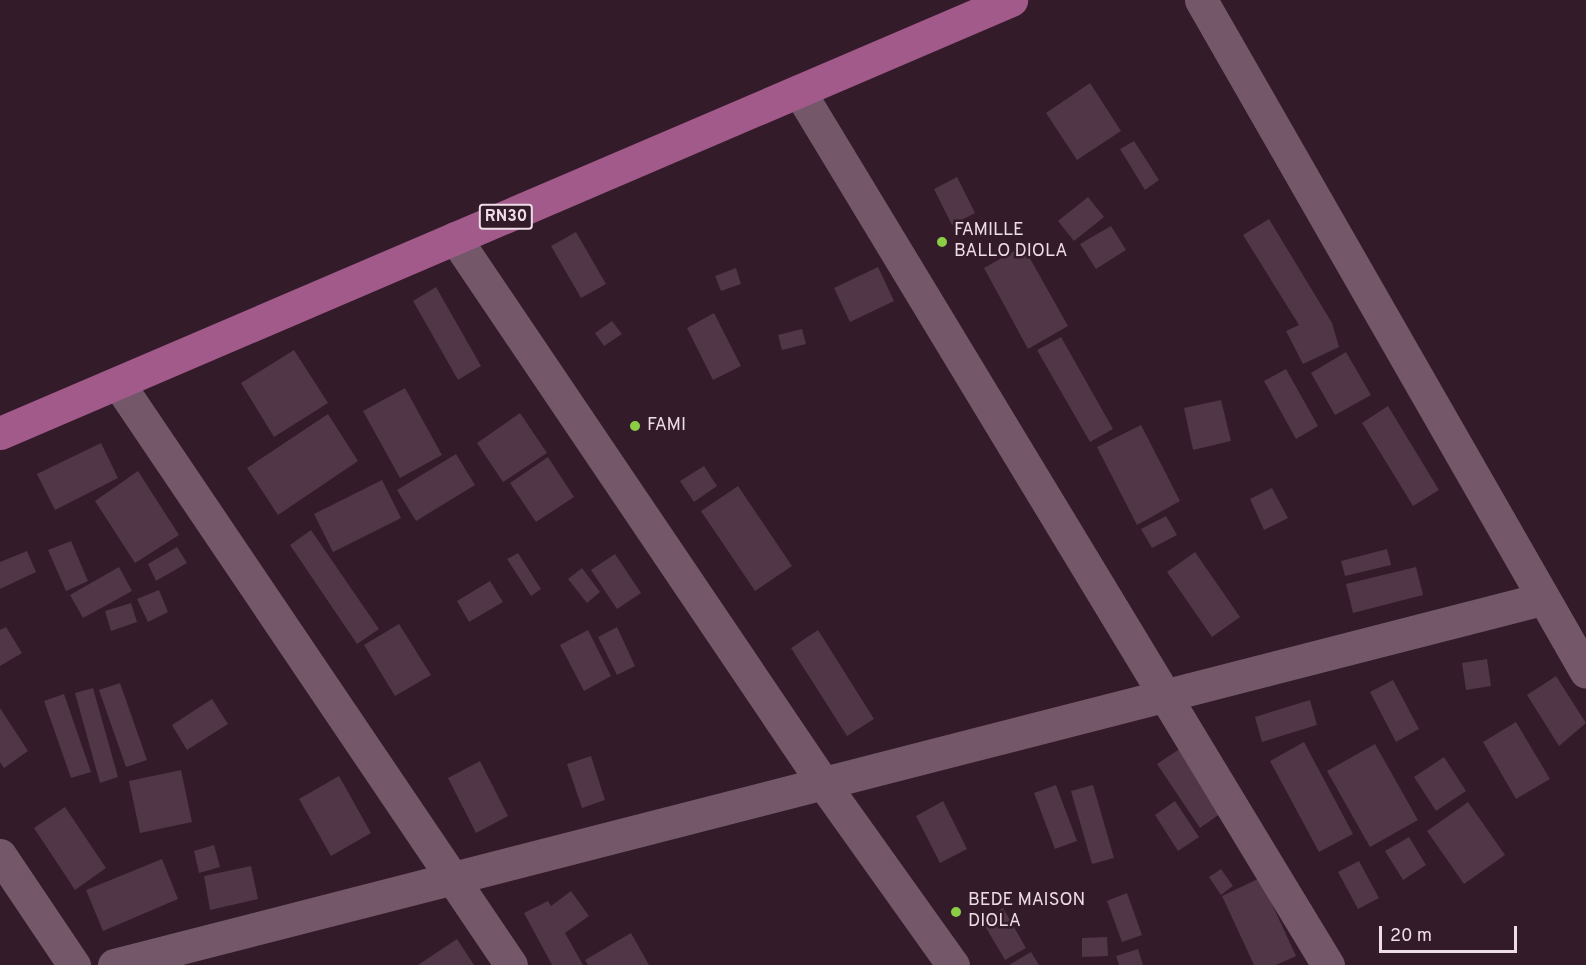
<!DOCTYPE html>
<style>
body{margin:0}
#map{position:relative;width:1586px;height:965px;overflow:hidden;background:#331b2a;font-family:Overpass,sans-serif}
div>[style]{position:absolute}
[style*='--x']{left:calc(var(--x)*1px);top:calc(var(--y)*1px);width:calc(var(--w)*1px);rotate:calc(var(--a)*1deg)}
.building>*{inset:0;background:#503646}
.minor>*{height:33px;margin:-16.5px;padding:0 16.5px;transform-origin:16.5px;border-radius:16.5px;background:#745869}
.primary>*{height:33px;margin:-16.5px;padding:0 16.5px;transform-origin:16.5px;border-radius:16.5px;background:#a15a89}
.dots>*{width:16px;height:16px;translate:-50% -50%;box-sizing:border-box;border:3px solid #331b2a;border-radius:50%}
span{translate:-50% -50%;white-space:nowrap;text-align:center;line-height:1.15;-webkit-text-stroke:5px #331b2a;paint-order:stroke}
.shield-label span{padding:2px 4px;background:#331b2a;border:2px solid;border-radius:4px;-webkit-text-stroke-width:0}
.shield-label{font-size:16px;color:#eedde7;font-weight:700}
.poi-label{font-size:18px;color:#eedde7}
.left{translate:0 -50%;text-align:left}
.scale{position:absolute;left:1379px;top:926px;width:138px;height:27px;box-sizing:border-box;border:3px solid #eedde7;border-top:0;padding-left:8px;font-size:18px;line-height:21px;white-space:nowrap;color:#eedde7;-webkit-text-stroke:4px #331b2a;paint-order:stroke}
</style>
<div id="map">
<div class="building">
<i style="clip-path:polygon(1090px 83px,1121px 131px,1077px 160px,1046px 113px)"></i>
<i style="clip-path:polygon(1134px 141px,1159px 180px,1145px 190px,1120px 149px)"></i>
<i style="clip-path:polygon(957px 177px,975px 213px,952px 225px,934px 189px)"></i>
<i style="clip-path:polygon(1088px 197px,1104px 217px,1074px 241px,1058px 221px)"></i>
<i style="clip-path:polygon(1269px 219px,1332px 323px,1339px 347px,1303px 364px,1286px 331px,1299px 325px,1243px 235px)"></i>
<i style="clip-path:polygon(1111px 226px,1126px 250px,1096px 269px,1080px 244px)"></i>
<i style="clip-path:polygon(576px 232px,606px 284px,581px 298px,551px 246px)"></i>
<i style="clip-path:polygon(1023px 246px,1068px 326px,1028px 349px,984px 268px)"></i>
<i style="clip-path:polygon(878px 267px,894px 301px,850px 322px,834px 288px)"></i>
<i style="clip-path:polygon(736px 268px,741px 284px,721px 291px,715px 276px)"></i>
<i style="clip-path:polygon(436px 287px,481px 366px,458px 380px,413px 301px)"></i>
<i style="clip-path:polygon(714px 313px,741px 366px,713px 380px,687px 328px)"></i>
<i style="clip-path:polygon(612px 321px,622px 334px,604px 346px,595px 333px)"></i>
<i style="clip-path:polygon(802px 329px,806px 344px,782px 350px,778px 335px)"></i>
<i style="clip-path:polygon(1061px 337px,1113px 429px,1090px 442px,1037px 350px)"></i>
<i style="clip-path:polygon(294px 350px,328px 403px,274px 437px,241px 383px)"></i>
<i style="clip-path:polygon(1346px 352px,1371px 395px,1335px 415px,1311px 373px)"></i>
<i style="clip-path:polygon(1286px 369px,1318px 426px,1296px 439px,1264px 381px)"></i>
<i style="clip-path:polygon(405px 388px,442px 455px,400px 478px,363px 411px)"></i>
<i style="clip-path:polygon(1221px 400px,1231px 441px,1193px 450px,1184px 408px)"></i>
<i style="clip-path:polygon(1388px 406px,1439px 490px,1413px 506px,1362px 423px)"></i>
<i style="clip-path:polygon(520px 413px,547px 453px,503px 482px,477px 443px)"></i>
<i style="clip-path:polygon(328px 414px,358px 461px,278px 515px,247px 468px)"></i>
<i style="clip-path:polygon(1141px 425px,1180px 501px,1137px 525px,1097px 447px)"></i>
<i style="clip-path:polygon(101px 443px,118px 478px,55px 510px,37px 474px)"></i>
<i style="clip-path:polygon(456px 454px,475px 485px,416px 521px,397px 490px)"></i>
<i style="clip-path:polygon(548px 457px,574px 497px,536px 522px,510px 483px)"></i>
<i style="clip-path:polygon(704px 466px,717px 486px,694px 502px,680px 481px)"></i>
<i style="clip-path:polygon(138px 471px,179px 535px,135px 563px,95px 501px)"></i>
<i style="clip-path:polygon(382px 480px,401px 518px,333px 552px,314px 514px)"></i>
<i style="clip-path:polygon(738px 486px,792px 566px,755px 591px,701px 511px)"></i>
<i style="clip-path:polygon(1272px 488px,1288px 518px,1264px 530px,1250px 499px)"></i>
<i style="clip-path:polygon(1166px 516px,1177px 535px,1152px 548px,1141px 529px)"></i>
<i style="clip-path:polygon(311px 530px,379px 629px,357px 644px,290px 545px)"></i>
<i style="clip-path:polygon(71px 541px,88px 581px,66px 591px,48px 550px)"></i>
<i style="clip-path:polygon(177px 547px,187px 563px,156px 581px,148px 564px)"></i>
<i style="clip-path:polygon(1387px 549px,1391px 565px,1345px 576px,1341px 561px)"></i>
<i style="clip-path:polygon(27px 551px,36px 572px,0 589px,0 562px)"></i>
<i style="clip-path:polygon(1195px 552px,1240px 617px,1212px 637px,1167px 572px)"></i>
<i style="clip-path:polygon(518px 553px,541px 589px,531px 596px,507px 559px)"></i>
<i style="clip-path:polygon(615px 554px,641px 593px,617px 609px,591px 570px)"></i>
<i style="clip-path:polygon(119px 567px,132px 591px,83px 618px,70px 595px)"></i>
<i style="clip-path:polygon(1416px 567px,1423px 595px,1353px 613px,1346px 584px)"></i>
<i style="clip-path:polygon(582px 568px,600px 592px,587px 603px,568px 579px)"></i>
<i style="clip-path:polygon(490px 581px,503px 602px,469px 622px,457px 601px)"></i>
<i style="clip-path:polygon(159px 590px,168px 612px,148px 622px,137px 599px)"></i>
<i style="clip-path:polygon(131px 603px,137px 622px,111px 631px,105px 611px)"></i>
<i style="clip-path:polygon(399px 624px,431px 675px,395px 696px,364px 645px)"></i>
<i style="clip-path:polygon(6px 627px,22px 653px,0 666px,0 630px)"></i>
<i style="clip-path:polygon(617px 627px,635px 666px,617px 675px,598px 637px)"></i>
<i style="clip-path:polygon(588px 630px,611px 676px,584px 691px,560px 645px)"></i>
<i style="clip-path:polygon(818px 630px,874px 719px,847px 736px,791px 648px)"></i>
<i style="clip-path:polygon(1487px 659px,1491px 686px,1466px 690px,1462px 663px)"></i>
<i style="clip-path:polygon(1556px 676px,1586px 723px,1559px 746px,1527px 695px)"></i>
<i style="clip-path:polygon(1393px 680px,1419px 729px,1396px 742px,1370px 692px)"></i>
<i style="clip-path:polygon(120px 683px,147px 760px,126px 767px,99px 690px)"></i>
<i style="clip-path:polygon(93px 688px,118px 777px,100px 783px,75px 693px)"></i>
<i style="clip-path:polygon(64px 694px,91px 772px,71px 778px,44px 701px)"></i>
<i style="clip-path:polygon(212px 699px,228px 724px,187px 750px,172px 725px)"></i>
<i style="clip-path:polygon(1310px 700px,1317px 725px,1262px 742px,1255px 717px)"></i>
<i style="clip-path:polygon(0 708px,28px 751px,4px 768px,0 762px)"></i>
<i style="clip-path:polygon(1516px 722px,1550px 779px,1516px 799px,1483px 742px)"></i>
<i style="clip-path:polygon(1304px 742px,1353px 834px,1319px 852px,1270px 761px)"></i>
<i style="clip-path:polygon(1375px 744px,1418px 820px,1370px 847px,1327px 771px)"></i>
<i style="clip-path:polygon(1181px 748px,1224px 811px,1200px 828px,1157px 764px)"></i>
<i style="clip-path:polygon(591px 756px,605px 800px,582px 808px,567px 764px)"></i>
<i style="clip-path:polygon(1444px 757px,1466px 791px,1436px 811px,1414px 777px)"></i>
<i style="clip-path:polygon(480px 761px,508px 816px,476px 833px,448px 778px)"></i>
<i style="clip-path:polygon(181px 770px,192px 822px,140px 833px,129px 781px)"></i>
<i style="clip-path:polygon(339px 776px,371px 833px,331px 856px,299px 799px)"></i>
<i style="clip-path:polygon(1056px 785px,1077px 841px,1055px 849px,1034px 793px)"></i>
<i style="clip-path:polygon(1093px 785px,1114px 858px,1092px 864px,1071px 791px)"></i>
<i style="clip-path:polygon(943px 801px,967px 849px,940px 863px,916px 816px)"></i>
<i style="clip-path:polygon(1175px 801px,1199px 837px,1178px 851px,1155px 815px)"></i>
<i style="clip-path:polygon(1468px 802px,1505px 855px,1464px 884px,1427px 831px)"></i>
<i style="clip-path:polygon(65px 807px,106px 868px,75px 890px,34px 828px)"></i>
<i style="clip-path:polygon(1409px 837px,1426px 865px,1403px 880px,1385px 851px)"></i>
<i style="clip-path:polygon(214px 845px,220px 867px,199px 873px,194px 851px)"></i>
<i style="clip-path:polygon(162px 859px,178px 899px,103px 931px,86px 890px)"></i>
<i style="clip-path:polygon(1359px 861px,1379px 898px,1358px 909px,1338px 872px)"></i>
<i style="clip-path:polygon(251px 866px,258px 899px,210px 910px,204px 876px)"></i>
<i style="clip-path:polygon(1221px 869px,1233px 886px,1221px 895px,1209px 877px)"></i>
<i style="clip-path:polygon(1260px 878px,1296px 956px,1276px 965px,1254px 965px,1222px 896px)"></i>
<i style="clip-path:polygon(571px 891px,589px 916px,565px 933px,583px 965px,552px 965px,524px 913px,548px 901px,551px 906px)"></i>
<i style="clip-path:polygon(1127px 893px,1142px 935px,1122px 942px,1107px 901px)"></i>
<i style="clip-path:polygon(1003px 908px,1026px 948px,1005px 960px,982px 921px)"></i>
<i style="clip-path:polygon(631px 933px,649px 965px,588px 965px,585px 960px)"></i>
<i style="clip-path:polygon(1107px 937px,1108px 956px,1082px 957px,1082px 938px)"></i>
<i style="clip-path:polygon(457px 939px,474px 965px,418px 965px)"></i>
<i style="clip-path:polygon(1138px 949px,1143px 965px,1119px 965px,1116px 956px)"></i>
<i style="clip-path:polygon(1031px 952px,1039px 965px,1009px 965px)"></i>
</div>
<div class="minor">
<i style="--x:1201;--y:0;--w:774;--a:60.19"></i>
<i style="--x:799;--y:91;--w:1022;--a:58.82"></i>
<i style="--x:455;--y:238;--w:658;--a:55.97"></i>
<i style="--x:823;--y:783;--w:224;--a:54.5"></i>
<i style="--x:118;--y:383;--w:702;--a:55.97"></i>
<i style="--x:0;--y:855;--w:133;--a:56.1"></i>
<i style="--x:114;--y:965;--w:1474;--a:-14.38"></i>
</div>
<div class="primary">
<i style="--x:0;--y:433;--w:1100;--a:-23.18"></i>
</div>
<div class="dots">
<i style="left:942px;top:242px;background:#8bce46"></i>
<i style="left:635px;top:426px;background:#8bce46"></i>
<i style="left:956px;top:912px;background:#8bce46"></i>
</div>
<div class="shield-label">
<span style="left:506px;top:217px">RN30</span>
</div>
<div class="poi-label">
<span class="left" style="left:954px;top:242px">FAMILLE<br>BALLO DIOLA</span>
<span class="left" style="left:647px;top:426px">FAMI</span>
<span class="left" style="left:968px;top:912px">BEDE MAISON<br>DIOLA</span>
</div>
<div class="scale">20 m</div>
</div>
